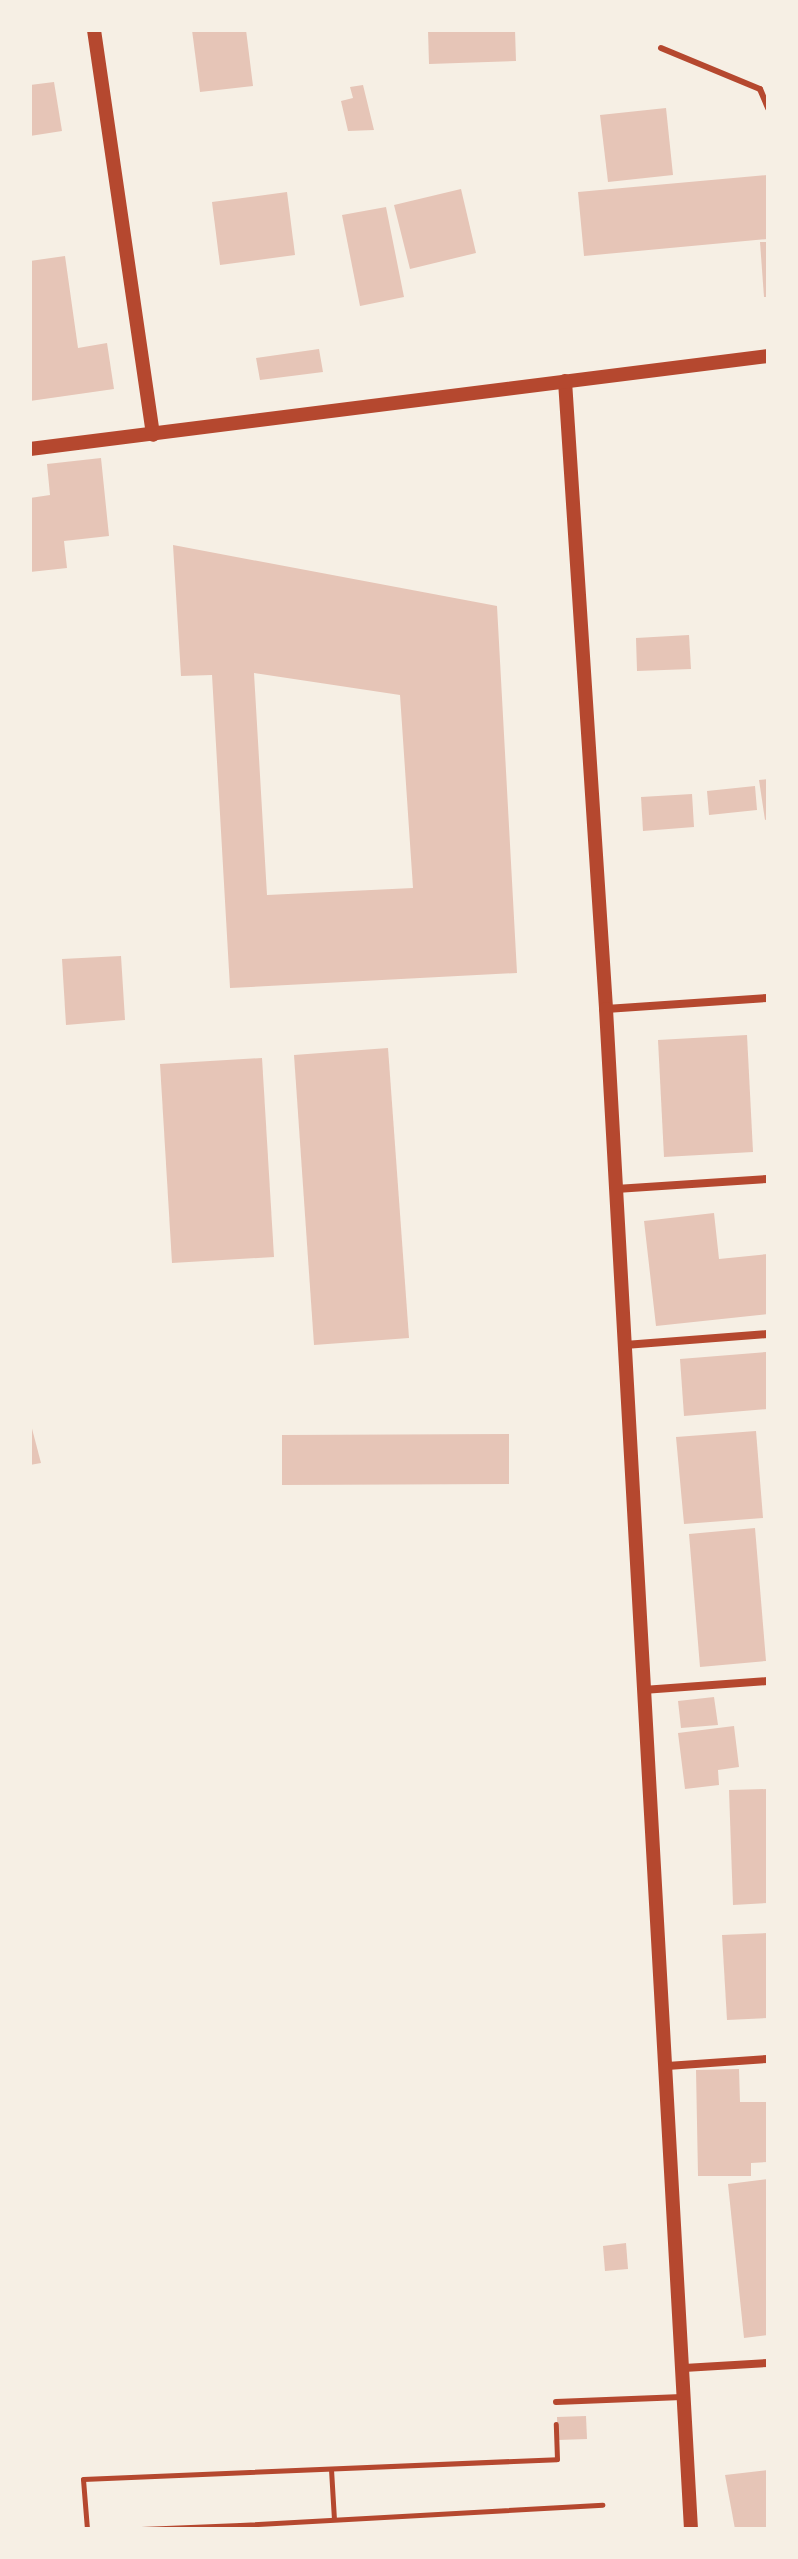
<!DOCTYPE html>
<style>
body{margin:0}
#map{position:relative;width:798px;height:2559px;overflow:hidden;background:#f6efe4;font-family:Figtree,sans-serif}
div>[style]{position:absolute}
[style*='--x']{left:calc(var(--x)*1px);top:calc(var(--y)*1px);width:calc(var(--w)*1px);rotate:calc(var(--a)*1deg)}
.building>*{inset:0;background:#e6c5b7}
.path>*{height:5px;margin:-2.5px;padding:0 2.5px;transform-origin:2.5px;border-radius:2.5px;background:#b5482f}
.service>*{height:6px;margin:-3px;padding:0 3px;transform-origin:3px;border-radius:3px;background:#b5482f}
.minor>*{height:8px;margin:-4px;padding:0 4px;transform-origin:4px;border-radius:4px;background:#b5482f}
.tertiary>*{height:14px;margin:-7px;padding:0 7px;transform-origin:7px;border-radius:7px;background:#b5482f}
span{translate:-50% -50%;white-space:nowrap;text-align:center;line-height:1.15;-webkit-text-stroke:7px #f6efe4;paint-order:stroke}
.frame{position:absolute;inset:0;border:32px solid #f6efe4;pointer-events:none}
</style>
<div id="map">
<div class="building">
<i style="clip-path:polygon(192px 30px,246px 30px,253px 86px,200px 92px)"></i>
<i style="clip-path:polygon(428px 30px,515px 30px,516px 61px,429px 64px)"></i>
<i style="clip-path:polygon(54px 82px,62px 131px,30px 136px,30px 85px)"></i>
<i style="clip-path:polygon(363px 85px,374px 130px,348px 131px,341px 101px,353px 98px,350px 87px)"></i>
<i style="clip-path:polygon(666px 108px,673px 175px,608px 182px,600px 115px)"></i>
<i style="clip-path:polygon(768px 175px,768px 239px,584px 256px,578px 192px)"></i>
<i style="clip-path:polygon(461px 189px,476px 253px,410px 269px,394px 205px)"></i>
<i style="clip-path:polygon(287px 192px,295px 255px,220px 265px,212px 202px)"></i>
<i style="clip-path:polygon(386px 207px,404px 297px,360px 306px,342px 215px)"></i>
<i style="clip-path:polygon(760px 242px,768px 242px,768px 297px,764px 297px)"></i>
<i style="clip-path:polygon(65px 256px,78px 348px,107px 343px,114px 389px,30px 401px,30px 261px)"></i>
<i style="clip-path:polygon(319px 349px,323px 372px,260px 380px,256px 358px)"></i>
<i style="clip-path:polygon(101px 458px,109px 536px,64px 541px,67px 568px,30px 572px,30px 498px,50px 495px,47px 464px)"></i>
<i style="clip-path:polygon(evenodd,173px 545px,497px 606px,517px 973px,230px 988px,212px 675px,181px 676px,173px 545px,254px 673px,400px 695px,413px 888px,267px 895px,254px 673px)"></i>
<i style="clip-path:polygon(689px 635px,691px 669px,637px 671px,636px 638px)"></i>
<i style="clip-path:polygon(768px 779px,768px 819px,765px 820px,759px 780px)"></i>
<i style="clip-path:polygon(755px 786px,757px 810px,709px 815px,707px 791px)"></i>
<i style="clip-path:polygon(692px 794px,694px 827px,643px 831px,641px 797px)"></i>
<i style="clip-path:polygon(121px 956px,125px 1020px,66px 1025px,62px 959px)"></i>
<i style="clip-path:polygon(747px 1035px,753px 1152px,664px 1157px,658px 1040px)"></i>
<i style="clip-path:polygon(388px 1048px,409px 1338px,314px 1345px,294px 1055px)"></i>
<i style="clip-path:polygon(262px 1058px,274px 1257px,172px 1263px,160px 1064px)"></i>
<i style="clip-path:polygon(714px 1213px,719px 1259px,768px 1254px,768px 1314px,656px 1326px,644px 1221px)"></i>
<i style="clip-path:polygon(766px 1352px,768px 1409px,684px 1416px,680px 1359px)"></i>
<i style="clip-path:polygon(30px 1421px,41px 1463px,30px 1465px)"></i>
<i style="clip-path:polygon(756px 1431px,763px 1518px,684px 1524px,676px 1437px)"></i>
<i style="clip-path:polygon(509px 1434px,509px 1484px,282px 1485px,282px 1435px)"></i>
<i style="clip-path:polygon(755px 1528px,766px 1661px,700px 1667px,689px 1534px)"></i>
<i style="clip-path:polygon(714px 1697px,718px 1725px,681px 1728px,678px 1701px)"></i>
<i style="clip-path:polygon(734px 1726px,739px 1767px,718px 1770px,719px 1785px,685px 1789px,678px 1733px)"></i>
<i style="clip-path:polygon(768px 1789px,768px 1903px,733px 1905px,729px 1790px)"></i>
<i style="clip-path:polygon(768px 1933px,768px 2018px,727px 2020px,722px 1935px)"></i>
<i style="clip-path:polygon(739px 2069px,740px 2102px,768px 2102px,768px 2162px,751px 2163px,751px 2176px,698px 2176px,696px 2070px)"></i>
<i style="clip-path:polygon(768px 2179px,768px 2335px,744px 2338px,728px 2184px)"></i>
<i style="clip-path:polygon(626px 2243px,628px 2269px,605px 2271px,603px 2246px)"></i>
<i style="clip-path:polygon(586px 2416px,587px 2439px,558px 2440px,557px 2417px)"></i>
<i style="clip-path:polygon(768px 2470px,768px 2529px,735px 2529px,725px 2475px)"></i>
</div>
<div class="path">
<i style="--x:331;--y:2469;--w:50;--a:86.6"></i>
<i style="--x:87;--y:2529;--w:50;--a:-94.6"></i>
<i style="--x:83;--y:2479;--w:474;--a:-2.4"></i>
<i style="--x:557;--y:2459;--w:35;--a:-92"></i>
<i style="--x:141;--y:2529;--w:99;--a:-2.3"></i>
<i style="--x:240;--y:2529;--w:4;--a:-90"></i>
<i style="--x:240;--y:2525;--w:363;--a:-3.2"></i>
</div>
<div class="service">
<i style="--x:661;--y:48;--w:107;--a:22.5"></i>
<i style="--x:760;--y:89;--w:21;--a:67"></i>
<i style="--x:556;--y:2402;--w:126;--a:-2.3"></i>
</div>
<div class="minor">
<i style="--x:606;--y:1009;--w:162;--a:-3.9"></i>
<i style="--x:616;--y:1189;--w:152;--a:-3.8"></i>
<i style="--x:625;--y:1345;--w:143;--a:-4.4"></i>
<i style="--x:643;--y:1690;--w:125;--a:-4.1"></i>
<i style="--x:667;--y:2066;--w:101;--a:-4"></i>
<i style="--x:684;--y:2368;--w:84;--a:-3.4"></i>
</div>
<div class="tertiary">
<i style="--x:94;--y:30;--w:409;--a:81.7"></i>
<i style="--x:565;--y:381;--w:629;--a:86.26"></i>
<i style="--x:606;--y:1009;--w:1522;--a:86.8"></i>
<i style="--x:30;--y:449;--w:744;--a:-7.18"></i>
</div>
<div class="frame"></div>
</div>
